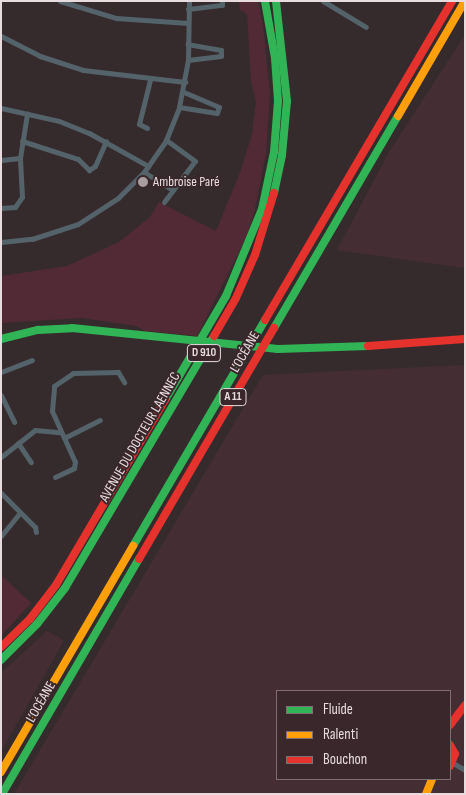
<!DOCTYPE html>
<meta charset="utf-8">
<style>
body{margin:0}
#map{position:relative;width:466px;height:795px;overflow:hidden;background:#352b2d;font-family:"Sofia Sans Condensed",sans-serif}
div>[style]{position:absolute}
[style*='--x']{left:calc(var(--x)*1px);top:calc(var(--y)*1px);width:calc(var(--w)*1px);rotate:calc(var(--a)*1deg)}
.built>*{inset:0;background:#452e33}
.green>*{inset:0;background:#512a35}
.street>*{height:5px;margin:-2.5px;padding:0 2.5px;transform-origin:2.5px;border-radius:2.5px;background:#546369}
.fast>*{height:8px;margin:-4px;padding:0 4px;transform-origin:4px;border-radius:4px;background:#30b455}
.slow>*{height:8px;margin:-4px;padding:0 4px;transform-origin:4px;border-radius:4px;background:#ff9f0a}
.jam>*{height:8px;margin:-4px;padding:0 4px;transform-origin:4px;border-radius:4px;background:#e5322d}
.dots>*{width:14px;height:14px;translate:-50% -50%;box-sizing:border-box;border:2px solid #39272b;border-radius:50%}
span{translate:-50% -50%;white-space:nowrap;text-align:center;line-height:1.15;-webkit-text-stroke:4px #39272b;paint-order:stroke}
.shield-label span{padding:1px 4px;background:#39272b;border:1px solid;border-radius:4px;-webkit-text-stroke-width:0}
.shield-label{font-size:12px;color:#e7dbdd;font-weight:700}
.poi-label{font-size:14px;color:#e7dbdd}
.left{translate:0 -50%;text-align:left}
.street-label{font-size:14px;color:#e7dbdd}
.frame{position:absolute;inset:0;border:2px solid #e7dbdd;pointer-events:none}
.legend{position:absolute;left:276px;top:690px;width:175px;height:90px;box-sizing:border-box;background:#39272b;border:1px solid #7f6f72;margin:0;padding:6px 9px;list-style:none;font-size:15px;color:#e7dbdd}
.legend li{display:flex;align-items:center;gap:10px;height:25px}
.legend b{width:25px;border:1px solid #7f6f72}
</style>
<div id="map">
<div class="built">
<i style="clip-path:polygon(465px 35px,465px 268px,337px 250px,389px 152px)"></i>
<i style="clip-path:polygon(evenodd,465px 365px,465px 794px,14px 794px,263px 375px,465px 365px,277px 691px,450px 691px,450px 779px,277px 779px,277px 691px)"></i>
<i style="clip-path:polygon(47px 631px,64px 640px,1px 752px,1px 673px)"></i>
</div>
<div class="green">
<i style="clip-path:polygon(239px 1px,258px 1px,263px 24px,270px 94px,266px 154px,254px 214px,245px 240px,197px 336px,145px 331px,136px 326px,82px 318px,1px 323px,1px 276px,67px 266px,119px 242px,150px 217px,159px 202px,216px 231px,241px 170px,252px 134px,256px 102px,251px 81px,247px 14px,240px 10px)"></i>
<i style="clip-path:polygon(1px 575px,31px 603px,1px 636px)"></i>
</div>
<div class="street">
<i style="--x:60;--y:1;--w:59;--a:16.9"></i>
<i style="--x:116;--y:18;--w:72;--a:4"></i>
<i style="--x:323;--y:1;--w:50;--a:31.2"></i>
<i style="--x:188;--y:9;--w:34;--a:-7"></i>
<i style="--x:222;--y:5;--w:4;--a:-90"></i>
<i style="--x:1;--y:36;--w:44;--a:27.1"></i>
<i style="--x:40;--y:56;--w:45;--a:18"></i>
<i style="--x:83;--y:70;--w:103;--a:6.7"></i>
<i style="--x:188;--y:60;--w:33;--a:-7"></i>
<i style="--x:221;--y:56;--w:6;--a:-90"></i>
<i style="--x:221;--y:50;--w:34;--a:-170"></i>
<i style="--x:179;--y:107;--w:38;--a:9"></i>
<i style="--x:217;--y:113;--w:6;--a:-72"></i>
<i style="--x:219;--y:107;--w:39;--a:-157"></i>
<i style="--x:1;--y:108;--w:59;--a:12.6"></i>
<i style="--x:59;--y:121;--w:32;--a:22"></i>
<i style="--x:89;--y:133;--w:68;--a:29.2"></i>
<i style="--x:147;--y:128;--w:9;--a:-153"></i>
<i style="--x:139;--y:124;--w:45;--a:-76"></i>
<i style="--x:22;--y:141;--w:59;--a:17.8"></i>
<i style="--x:78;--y:159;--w:16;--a:45"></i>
<i style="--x:89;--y:170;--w:7;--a:-34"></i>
<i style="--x:95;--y:166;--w:27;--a:-66"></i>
<i style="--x:1;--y:160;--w:19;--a:-6"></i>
<i style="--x:144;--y:172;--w:34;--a:32"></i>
<i style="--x:173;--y:190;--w:36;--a:-53"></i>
<i style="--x:195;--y:161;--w:36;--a:-144"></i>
<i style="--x:164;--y:202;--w:15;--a:-53"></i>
<i style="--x:1;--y:208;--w:14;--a:-4"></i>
<i style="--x:15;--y:207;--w:12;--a:-55"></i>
<i style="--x:22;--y:197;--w:39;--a:-93"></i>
<i style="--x:20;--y:158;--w:45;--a:-81"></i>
<i style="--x:1;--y:242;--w:31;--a:-6"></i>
<i style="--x:32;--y:239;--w:48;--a:-18.1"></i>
<i style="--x:78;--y:224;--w:48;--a:-33"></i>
<i style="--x:118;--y:198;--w:37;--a:-45"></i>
<i style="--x:144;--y:172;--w:39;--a:-55"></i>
<i style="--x:166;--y:140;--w:35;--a:-68"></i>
<i style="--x:179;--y:107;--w:48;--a:-79.2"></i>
<i style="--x:188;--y:60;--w:59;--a:-89"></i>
<i style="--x:1;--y:372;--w:33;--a:-21"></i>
<i style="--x:1;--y:395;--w:30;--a:64"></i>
<i style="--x:64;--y:438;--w:40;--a:-26.6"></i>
<i style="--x:18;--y:443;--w:23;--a:56"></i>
<i style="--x:1;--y:457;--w:43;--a:-38.5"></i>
<i style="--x:35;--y:430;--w:25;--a:5"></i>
<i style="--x:55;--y:477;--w:21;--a:-25"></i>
<i style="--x:74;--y:468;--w:6;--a:-81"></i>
<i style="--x:75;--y:462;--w:56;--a:-114.3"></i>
<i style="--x:52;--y:411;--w:25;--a:-85"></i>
<i style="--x:54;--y:386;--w:23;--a:-34"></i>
<i style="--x:73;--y:373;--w:45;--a:-1.3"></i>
<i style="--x:118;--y:372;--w:12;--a:59"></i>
<i style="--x:1;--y:493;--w:48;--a:45"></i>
<i style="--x:35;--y:527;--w:5;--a:79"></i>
<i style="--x:1;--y:536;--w:28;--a:-51"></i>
<i style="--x:453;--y:763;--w:14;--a:30"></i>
</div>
<div class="fast">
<i style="--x:274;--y:193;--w:39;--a:-78"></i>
<i style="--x:282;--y:155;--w:54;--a:-84.7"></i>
<i style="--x:287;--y:101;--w:101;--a:-96.3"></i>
<i style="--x:274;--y:328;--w:246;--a:-59.7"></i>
<i style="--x:1;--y:339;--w:38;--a:-14"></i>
<i style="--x:38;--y:330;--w:34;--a:-3"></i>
<i style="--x:72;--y:328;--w:207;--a:5.8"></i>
<i style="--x:278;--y:349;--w:90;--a:-1.9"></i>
<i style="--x:165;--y:400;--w:121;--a:-59.6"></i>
<i style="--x:226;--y:296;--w:94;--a:-67.5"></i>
<i style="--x:262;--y:209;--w:58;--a:-78.1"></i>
<i style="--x:274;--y:152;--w:51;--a:-85.5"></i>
<i style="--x:278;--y:101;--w:43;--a:-94"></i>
<i style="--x:275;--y:58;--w:58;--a:-100"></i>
<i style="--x:133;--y:546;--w:262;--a:-59.7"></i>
<i style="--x:1;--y:660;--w:51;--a:-45"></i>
<i style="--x:37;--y:624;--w:46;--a:-52.1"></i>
<i style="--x:65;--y:588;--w:293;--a:-59.4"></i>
<i style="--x:2;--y:794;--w:272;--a:-59.8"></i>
</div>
<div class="slow">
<i style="--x:398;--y:116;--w:133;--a:-59.8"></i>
<i style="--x:1;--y:772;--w:262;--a:-59.7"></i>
<i style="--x:426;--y:794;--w:16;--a:-68"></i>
</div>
<div class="jam">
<i style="--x:265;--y:320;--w:370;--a:-59.6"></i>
<i style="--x:214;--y:336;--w:44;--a:-59.9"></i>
<i style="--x:236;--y:298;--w:47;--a:-66.2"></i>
<i style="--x:255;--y:255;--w:65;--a:-73"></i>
<i style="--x:368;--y:346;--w:97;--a:-4.1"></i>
<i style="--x:139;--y:559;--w:268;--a:-59.7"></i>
<i style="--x:1;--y:647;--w:40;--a:-44"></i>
<i style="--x:30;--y:619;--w:43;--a:-52.6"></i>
<i style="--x:56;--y:585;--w:215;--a:-59.5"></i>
<i style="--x:450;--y:725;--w:25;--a:-53"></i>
<i style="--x:450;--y:745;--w:10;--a:61"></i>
<i style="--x:455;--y:754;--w:13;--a:113"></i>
</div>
<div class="dots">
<i style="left:143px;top:182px;background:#a99d9f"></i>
</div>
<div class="shield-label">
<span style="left:204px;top:353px">D 910</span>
<span style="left:233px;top:397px">A 11</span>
</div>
<div class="poi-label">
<span class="left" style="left:153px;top:182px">Ambroise Paré</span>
</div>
<div class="street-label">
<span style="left:245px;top:352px;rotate:-60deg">L’OCÉANE</span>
<span style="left:140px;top:437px;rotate:-60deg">AVENUE DU DOCTEUR LAENNEC</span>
<span style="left:41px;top:702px;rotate:-60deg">L’OCÉANE</span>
</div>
<div class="frame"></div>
<ul class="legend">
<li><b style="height:6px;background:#30b455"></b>Fluide</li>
<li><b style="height:6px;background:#ff9f0a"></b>Ralenti</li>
<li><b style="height:6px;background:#e5322d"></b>Bouchon</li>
</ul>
</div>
